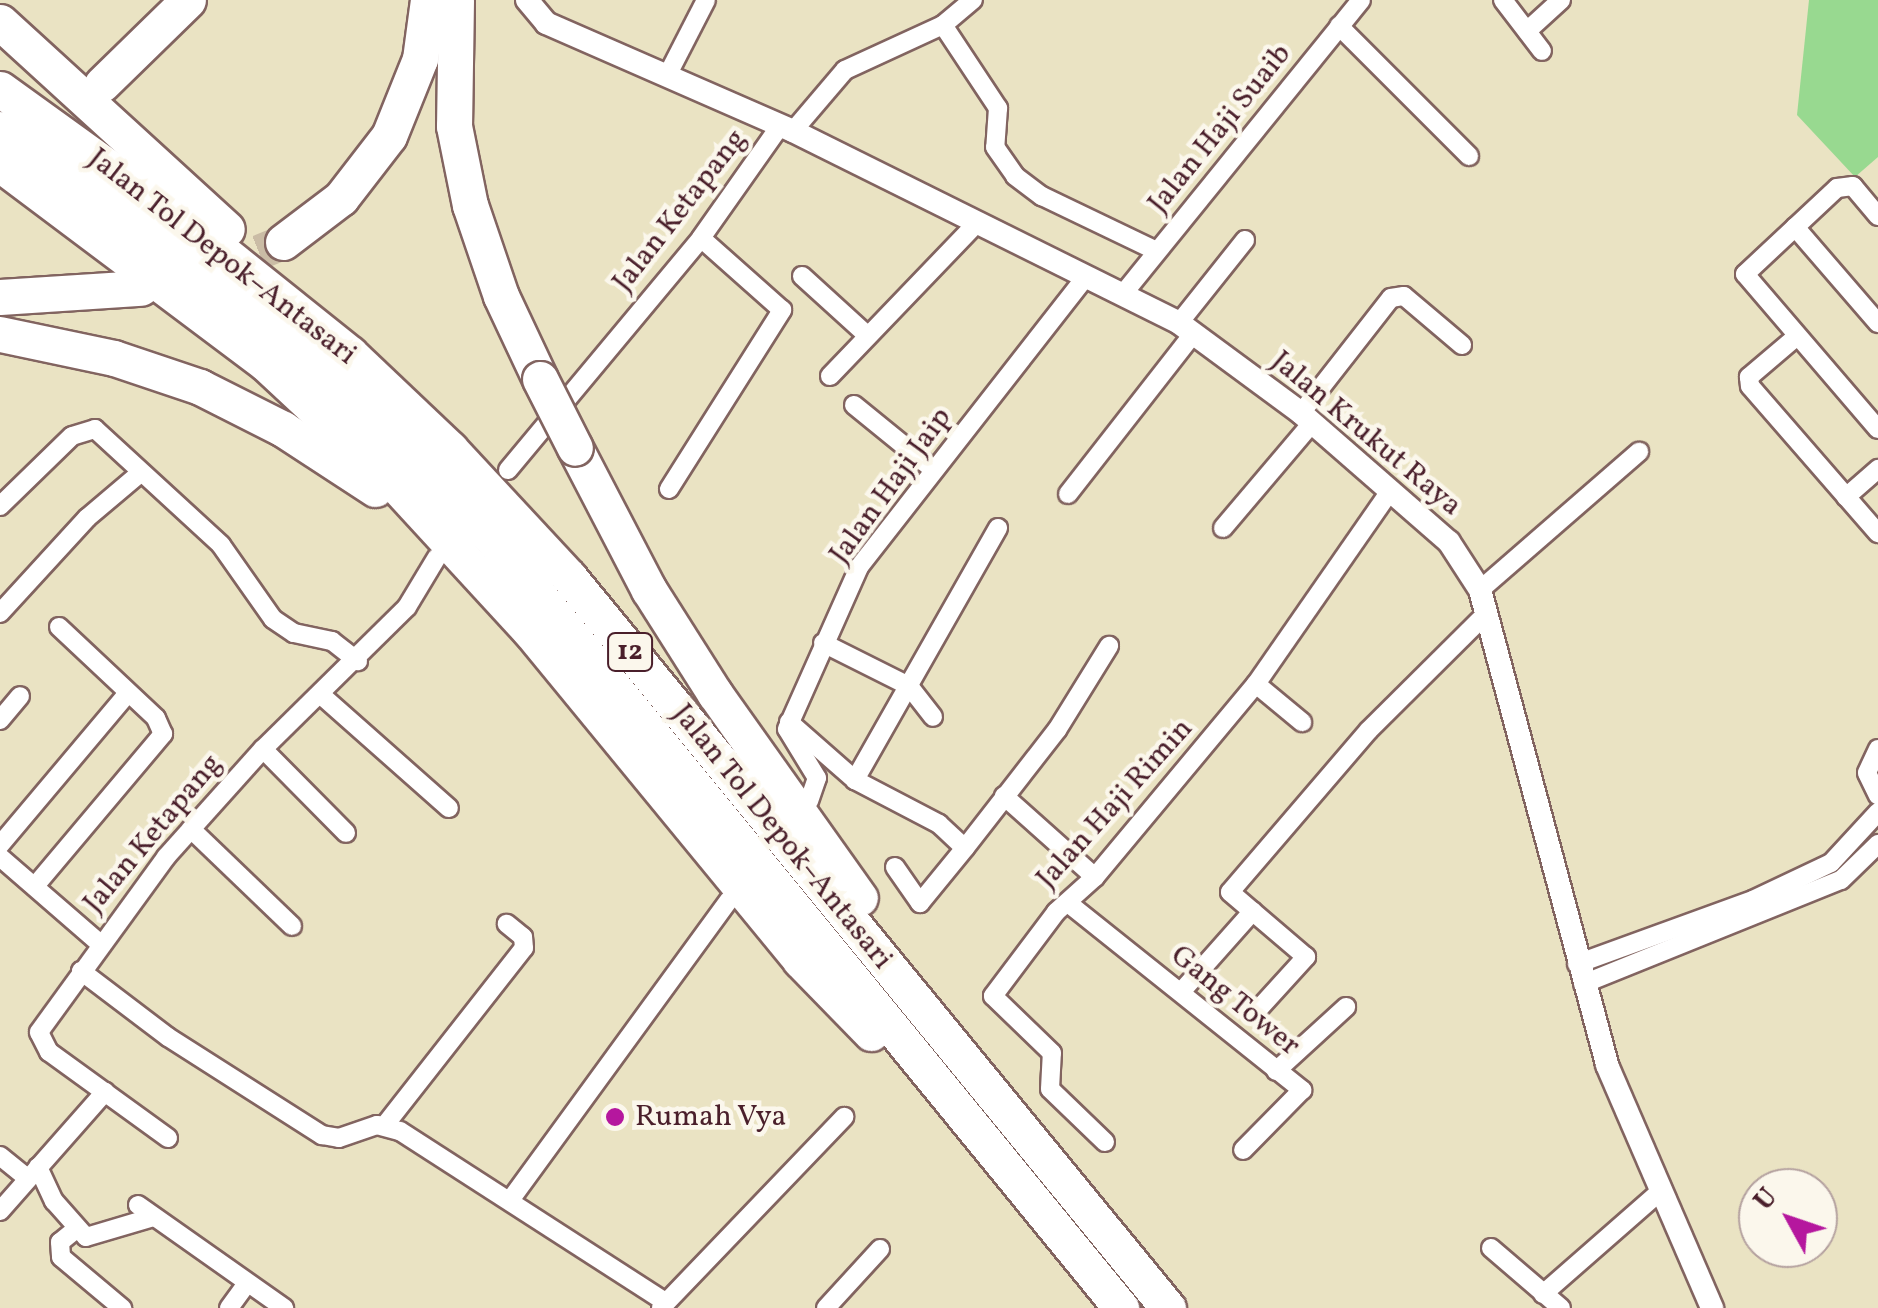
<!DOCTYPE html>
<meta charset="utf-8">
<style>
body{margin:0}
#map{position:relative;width:1878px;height:1308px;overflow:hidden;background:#eae3c3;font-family:Vollkorn,serif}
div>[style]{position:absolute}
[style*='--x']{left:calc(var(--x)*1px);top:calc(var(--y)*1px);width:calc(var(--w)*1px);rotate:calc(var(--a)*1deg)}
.green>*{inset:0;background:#98d990}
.motorway-tunnel>*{height:35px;margin-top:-17.5px;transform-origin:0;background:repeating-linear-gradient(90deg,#cabca5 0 35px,transparent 0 53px)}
.roads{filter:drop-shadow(2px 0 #826460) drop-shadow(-2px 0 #826460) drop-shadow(0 2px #826460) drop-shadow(0 -2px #826460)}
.minor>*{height:18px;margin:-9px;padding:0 9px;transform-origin:9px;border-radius:9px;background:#fff}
.tertiary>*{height:22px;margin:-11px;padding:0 11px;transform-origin:11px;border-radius:11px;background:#fff}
.motorway>*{height:35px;margin:-17.5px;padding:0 17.5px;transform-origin:17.5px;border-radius:17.5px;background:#fff}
.bridges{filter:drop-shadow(2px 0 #826460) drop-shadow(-2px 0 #826460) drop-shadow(0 2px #826460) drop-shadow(0 -2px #826460)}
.motorway-bridge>*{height:35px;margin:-17.5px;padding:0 17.5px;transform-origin:17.5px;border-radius:17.5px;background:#fff}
.dots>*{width:28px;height:28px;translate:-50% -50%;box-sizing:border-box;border:5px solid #fbf7ec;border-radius:50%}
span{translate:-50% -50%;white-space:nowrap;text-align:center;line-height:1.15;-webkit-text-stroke:9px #fbf7ec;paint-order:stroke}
.shield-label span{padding:2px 8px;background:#fbf7ec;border:2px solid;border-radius:8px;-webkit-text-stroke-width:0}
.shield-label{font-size:28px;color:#4a1f2b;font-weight:700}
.street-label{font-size:30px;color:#4a1f2b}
.poi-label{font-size:30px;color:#4a1f2b}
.left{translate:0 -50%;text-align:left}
.north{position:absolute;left:1738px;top:1168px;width:100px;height:100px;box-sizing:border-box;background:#fbf7ec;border:2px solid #b4a19f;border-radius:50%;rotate:310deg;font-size:28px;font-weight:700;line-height:40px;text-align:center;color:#4a1f2b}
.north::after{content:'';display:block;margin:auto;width:35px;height:45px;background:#b5179e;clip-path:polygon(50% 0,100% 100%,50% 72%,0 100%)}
</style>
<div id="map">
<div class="green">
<i style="clip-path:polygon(1809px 0,1878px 0,1878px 157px,1855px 177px,1797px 115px)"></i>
</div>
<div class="motorway-tunnel">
<i style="--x:210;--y:272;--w:79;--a:-22.3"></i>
</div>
<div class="roads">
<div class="minor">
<i style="--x:1503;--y:0;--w:64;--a:52.6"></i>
<i style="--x:943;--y:25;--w:100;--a:56.5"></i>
<i style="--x:998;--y:108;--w:39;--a:94"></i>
<i style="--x:995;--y:147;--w:35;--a:55"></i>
<i style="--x:1015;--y:176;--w:34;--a:37"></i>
<i style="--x:1042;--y:196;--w:127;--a:25.6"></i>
<i style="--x:1339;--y:26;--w:184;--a:45"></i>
<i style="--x:1527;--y:31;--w:46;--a:-42.4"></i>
<i style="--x:667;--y:76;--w:85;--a:-62.8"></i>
<i style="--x:793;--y:131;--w:80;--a:-49.6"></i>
<i style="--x:845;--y:70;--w:108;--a:-24.7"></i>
<i style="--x:943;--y:25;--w:39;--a:-40"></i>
<i style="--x:1878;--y:216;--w:39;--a:-130"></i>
<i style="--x:1853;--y:186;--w:16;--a:173"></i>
<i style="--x:1837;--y:188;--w:126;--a:136.9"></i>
<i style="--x:1745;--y:274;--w:204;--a:49.4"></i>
<i style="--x:1795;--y:227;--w:127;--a:49.2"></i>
<i style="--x:802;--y:276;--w:89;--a:42.3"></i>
<i style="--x:1123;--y:294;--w:378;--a:-51"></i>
<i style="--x:1179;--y:323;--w:106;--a:-51.5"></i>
<i style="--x:1796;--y:337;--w:62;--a:139.6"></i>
<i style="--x:1749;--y:377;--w:9;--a:84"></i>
<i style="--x:1750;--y:386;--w:195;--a:49"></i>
<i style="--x:830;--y:376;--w:209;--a:-46.2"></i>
<i style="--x:854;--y:405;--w:103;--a:39.1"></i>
<i style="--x:1301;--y:413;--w:146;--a:-52"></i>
<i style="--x:1391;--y:298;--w:13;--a:-9"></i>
<i style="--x:1404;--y:296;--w:76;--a:40.2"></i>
<i style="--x:508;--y:470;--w:302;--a:-50.2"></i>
<i style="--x:701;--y:238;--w:137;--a:-54.8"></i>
<i style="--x:669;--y:489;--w:212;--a:-57.7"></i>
<i style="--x:782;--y:310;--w:108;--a:-138.4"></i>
<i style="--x:1068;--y:494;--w:204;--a:-52"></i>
<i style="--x:1846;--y:497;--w:43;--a:-41.2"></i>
<i style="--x:0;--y:506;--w:100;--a:-44.2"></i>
<i style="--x:72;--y:436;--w:24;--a:-17"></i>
<i style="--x:95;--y:429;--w:171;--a:42.6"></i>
<i style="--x:221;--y:545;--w:90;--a:54.9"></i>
<i style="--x:273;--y:619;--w:25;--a:34"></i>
<i style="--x:294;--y:633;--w:39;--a:12"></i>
<i style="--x:332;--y:641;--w:33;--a:38"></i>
<i style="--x:998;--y:528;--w:290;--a:119.6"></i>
<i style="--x:855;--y:780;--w:95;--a:27.6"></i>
<i style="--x:939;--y:824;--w:35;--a:43"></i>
<i style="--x:965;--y:848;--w:150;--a:-52.1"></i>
<i style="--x:1057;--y:730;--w:99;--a:-58.2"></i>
<i style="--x:1223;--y:528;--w:138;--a:-49.7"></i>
<i style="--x:1480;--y:590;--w:211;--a:-41"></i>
<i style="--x:0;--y:613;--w:129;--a:-47.5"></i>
<i style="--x:87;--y:518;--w:68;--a:-40.2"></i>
<i style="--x:823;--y:643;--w:96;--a:26.6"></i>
<i style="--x:909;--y:686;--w:39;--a:52"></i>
<i style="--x:1256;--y:684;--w:60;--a:39.6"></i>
<i style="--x:320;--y:694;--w:172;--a:41.5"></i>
<i style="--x:0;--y:720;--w:31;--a:-50"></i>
<i style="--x:789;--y:722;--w:88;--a:41.3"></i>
<i style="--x:263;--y:749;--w:118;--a:45.3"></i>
<i style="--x:1878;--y:749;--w:26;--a:115"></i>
<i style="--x:1867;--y:773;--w:25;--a:64"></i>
<i style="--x:1004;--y:796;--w:122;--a:41.7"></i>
<i style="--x:809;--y:801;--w:24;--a:-71"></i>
<i style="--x:817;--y:778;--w:57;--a:-121.5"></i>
<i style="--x:787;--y:729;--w:177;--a:-66"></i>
<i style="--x:859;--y:567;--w:369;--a:-52"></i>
<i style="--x:191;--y:829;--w:140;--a:43.8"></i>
<i style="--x:0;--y:845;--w:197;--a:-49.9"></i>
<i style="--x:0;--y:857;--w:130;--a:40.9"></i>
<i style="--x:895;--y:867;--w:44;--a:55.2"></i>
<i style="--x:920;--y:903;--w:71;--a:-50.7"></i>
<i style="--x:35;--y:886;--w:199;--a:-49.9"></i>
<i style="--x:163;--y:734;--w:17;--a:-114"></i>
<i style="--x:156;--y:718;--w:133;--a:-136.8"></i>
<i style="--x:1068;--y:903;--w:300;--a:38.6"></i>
<i style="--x:1302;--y:1090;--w:84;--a:134.5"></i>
<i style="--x:1577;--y:964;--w:187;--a:-20"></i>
<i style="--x:1753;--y:900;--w:86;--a:-25.4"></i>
<i style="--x:1831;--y:863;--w:69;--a:-47.3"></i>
<i style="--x:81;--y:971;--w:109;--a:37.2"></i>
<i style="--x:168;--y:1037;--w:183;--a:32.5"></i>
<i style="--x:322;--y:1135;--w:17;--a:10"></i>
<i style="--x:339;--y:1138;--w:40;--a:-18.9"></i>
<i style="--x:377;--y:1125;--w:24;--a:15"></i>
<i style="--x:400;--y:1131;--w:315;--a:32.8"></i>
<i style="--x:1583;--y:984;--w:278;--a:-22"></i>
<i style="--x:1841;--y:880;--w:52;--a:-44.2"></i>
<i style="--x:1181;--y:992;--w:108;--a:-48.4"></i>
<i style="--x:1255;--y:1013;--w:76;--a:-47.7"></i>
<i style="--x:1306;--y:957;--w:100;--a:-139.5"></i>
<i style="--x:1230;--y:892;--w:213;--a:-49.4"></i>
<i style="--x:1369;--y:730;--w:165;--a:-44.8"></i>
<i style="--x:1276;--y:1071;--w:95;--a:-42.4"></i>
<i style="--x:385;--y:1125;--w:225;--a:-51.9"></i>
<i style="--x:524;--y:948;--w:11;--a:-95"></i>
<i style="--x:523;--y:937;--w:21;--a:-141"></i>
<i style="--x:168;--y:1138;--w:147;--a:-144.1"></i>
<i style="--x:49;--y:1052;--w:22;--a:-117"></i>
<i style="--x:39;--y:1032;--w:216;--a:-54"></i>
<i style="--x:166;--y:857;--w:145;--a:-48.1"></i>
<i style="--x:263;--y:749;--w:202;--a:-44.6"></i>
<i style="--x:407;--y:607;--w:58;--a:-59"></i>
<i style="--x:1105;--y:1142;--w:76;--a:-136.1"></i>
<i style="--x:1050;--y:1089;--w:36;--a:-87"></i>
<i style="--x:1052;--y:1053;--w:82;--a:-136"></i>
<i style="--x:993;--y:996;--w:105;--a:-53.1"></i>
<i style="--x:1056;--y:912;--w:52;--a:-41.9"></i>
<i style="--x:1095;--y:877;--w:251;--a:-50.2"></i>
<i style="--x:1256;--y:684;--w:235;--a:-55.2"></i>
<i style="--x:0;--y:1156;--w:35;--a:39"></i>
<i style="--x:38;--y:1167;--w:38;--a:65"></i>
<i style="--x:54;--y:1201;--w:48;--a:48.4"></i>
<i style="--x:86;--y:1237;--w:70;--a:-16.6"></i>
<i style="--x:511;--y:1199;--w:370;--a:-53.9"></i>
<i style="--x:138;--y:1205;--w:179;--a:35.2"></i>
<i style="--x:0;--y:1211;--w:159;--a:-48.6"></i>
<i style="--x:75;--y:1230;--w:19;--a:141"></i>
<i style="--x:60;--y:1242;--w:15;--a:86"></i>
<i style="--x:61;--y:1257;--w:80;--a:39.9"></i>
<i style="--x:1491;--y:1248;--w:92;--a:40.6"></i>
<i style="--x:1543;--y:1294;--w:159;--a:-41.2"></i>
<i style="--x:229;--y:1308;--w:31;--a:-54"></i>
<i style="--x:661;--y:1308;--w:265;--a:-46.2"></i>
<i style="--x:826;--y:1308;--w:80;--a:-47.5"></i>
</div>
<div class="tertiary">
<i style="--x:527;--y:0;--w:30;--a:50"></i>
<i style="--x:546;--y:23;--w:270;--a:23.6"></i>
<i style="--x:793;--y:131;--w:431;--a:26.4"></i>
<i style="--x:1179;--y:323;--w:152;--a:36.4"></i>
<i style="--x:1301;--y:413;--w:196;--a:41.1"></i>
<i style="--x:1449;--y:542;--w:57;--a:57.1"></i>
<i style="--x:1480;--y:590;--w:492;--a:75"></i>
<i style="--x:1607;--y:1065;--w:265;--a:66.6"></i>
</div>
<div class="motorway">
<i style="--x:456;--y:0;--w:126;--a:90.9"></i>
<i style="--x:454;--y:126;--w:81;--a:78.6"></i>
<i style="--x:470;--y:205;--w:96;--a:71.2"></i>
<i style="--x:501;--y:296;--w:92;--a:64.8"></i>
<i style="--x:0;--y:22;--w:307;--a:42.4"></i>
<i style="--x:102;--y:84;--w:120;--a:-44.3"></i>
<i style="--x:0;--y:89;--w:238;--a:35.8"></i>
<i style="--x:193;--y:228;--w:201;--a:38.7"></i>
<i style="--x:350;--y:354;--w:138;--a:43.5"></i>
<i style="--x:450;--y:449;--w:175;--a:47.1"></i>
<i style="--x:569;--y:577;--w:945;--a:50.67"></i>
<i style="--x:0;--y:129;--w:271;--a:35.9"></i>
<i style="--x:220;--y:288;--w:148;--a:39.5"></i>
<i style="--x:334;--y:382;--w:228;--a:44.8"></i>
<i style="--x:496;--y:543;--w:988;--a:50.75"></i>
<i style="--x:0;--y:164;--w:331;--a:36.9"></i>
<i style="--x:265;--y:363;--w:175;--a:42.9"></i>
<i style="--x:393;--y:482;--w:202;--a:47.4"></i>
<i style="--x:530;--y:631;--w:426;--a:50.6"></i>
<i style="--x:800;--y:960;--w:102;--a:45.8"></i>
<i style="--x:283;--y:242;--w:73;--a:-37.2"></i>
<i style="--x:341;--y:198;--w:78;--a:-52.3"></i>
<i style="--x:389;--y:136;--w:83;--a:-68.1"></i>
<i style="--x:420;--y:59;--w:60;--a:-82.3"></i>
<i style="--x:0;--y:297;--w:141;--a:-3.7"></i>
<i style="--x:0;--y:334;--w:116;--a:11.9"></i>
<i style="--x:114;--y:358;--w:91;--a:18.6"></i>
<i style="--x:200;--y:387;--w:93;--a:26.8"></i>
<i style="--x:283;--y:429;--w:110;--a:33.1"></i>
<i style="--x:575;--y:448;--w:160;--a:62.5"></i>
<i style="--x:649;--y:590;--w:123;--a:57.6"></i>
<i style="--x:715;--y:694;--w:250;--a:54.6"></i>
</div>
</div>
<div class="bridges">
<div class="motorway-bridge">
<i style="--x:540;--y:379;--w:77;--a:63.1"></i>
</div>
</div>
<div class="dots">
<i style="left:615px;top:1117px;background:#b5179e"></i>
</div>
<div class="shield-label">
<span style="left:630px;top:652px">12</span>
</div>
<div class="street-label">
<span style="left:1220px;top:129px;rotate:-51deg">Jalan Haji Suaib</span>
<span style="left:680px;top:211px;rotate:-52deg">Jalan Ketapang</span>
<span style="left:222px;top:257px;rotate:38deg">Jalan Tol Depok–Antasari</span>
<span style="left:1366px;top:434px;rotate:40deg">Jalan Krukut Raya</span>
<span style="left:891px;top:486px;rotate:-54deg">Jalan Haji Jaip</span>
<span style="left:1115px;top:804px;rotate:-48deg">Jalan Haji Rimin</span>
<span style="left:153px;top:834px;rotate:-50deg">Jalan Ketapang</span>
<span style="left:782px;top:837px;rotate:51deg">Jalan Tol Depok–Antasari</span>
<span style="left:1235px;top:1001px;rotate:39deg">Gang Tower</span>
</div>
<div class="poi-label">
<span class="left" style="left:635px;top:1117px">Rumah Vya</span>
</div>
<div class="north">U</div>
</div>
